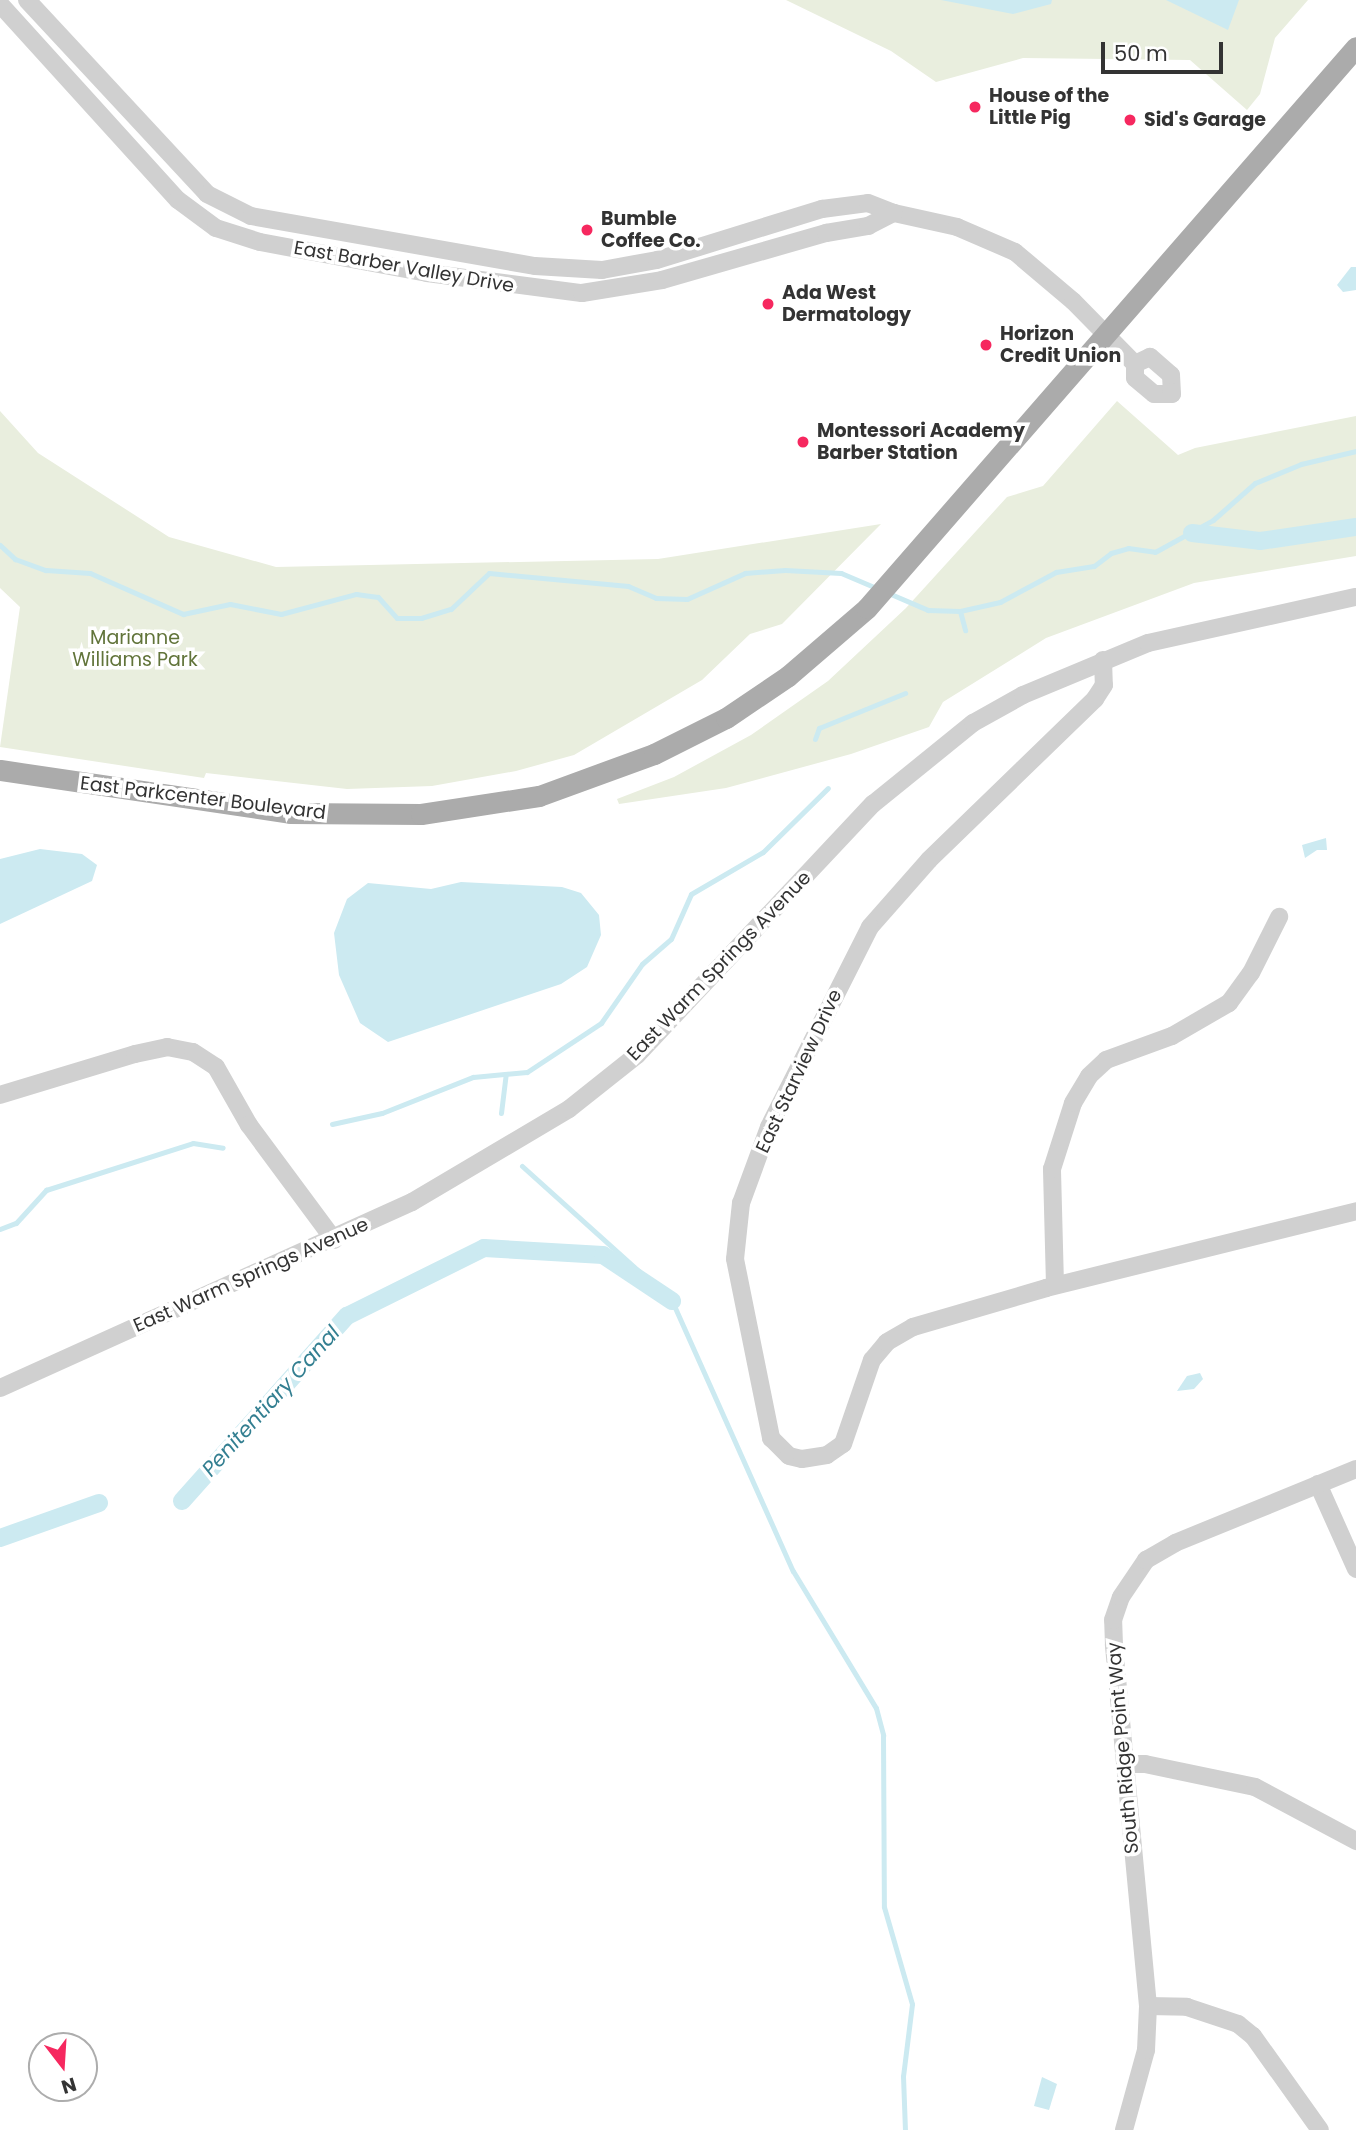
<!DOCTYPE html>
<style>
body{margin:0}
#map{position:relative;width:1356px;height:2130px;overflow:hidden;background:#fff;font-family:Poppins,sans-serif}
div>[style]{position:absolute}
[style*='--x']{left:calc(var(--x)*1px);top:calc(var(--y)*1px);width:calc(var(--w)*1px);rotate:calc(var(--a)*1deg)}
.green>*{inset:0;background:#e9eede}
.water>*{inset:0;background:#cceaf1}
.stream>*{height:5px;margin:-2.5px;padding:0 2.5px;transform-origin:2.5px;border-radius:2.5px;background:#cceaf1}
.canal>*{height:18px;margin:-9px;padding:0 9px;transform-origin:9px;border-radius:9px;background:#cceaf1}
.minor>*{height:18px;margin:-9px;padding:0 9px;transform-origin:9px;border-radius:9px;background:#d0d0d0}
.major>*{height:21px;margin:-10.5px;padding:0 10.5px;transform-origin:10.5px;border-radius:10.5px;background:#ababab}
.dots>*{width:19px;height:19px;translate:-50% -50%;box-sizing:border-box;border:4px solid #fff;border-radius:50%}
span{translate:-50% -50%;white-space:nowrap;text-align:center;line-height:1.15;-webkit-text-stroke:7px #fff;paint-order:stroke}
.poi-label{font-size:19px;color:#333;font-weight:700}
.left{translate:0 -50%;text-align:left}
.street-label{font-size:19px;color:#333}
.park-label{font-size:19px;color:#61743a}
.water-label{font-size:21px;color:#337f91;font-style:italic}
.north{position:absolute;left:28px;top:2032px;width:70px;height:70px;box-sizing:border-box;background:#fff;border:2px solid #adadad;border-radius:50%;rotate:163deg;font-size:19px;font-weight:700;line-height:28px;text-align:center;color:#333}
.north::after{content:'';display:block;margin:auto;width:24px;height:32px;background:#f6285f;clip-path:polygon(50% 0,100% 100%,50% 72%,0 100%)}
.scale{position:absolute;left:1101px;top:42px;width:122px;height:32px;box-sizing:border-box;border:4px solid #333;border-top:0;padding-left:9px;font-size:21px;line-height:24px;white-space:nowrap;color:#333;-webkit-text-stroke:5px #fff;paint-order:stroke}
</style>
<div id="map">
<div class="green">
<i style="clip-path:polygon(786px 0,1308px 0,1275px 38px,1260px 94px,1247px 110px,1190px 60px,1023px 58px,936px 82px,891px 51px)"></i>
<i style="clip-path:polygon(1117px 401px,1178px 455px,1195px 448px,1356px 416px,1356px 556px,1194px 583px,1046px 638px,943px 702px,929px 727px,851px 754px,726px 788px,619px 804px,617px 799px,674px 777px,751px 735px,828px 681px,906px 608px,1007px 497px,1043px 486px)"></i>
<i style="clip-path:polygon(0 411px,38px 453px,169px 537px,276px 567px,658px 559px,881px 524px,782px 624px,750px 634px,702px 680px,574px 755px,516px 771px,432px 786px,347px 789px,206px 773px,204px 778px,0 747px,20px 607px,0 588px)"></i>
</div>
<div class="water">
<i style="clip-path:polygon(941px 0,1052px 0,1051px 4px,1013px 14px)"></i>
<i style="clip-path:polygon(1166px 0,1239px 0,1228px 30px)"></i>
<i style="clip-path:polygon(1351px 267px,1356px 267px,1356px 290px,1343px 292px,1337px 285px)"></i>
<i style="clip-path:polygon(1326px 838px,1327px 850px,1317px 850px,1305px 858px,1302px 845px)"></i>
<i style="clip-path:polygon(40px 849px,82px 854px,97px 865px,92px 881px,0 924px,0 859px)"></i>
<i style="clip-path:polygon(461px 882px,562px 887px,581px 893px,599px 915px,601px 935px,587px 967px,561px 984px,388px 1042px,360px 1023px,339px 975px,334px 933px,347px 899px,368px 883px,431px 889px)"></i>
<i style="clip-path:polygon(1200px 1373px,1203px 1379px,1194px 1389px,1177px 1391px,1187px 1376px)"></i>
<i style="clip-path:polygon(1042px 2077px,1057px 2084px,1049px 2110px,1034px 2106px)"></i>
</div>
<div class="stream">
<i style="--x:0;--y:545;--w:21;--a:43"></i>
<i style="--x:15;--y:559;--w:33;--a:20"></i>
<i style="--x:46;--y:570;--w:44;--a:3.9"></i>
<i style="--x:90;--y:573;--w:102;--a:23.8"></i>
<i style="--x:183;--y:614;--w:48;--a:-12"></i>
<i style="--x:230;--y:604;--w:52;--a:11.1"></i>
<i style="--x:281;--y:614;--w:78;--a:-14.9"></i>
<i style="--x:356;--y:594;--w:22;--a:8"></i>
<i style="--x:378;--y:597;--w:28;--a:48"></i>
<i style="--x:397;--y:618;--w:24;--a:0"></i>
<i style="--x:421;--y:618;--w:31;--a:-17"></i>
<i style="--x:451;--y:609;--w:52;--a:-43.5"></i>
<i style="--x:489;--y:573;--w:140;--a:5.3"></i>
<i style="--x:628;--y:586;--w:30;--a:23"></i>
<i style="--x:656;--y:598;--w:31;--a:2"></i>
<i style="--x:687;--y:599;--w:64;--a:-24.1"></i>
<i style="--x:745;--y:573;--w:40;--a:-4.3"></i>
<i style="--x:785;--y:570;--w:56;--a:3.1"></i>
<i style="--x:841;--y:573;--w:39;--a:23"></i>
<i style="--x:886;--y:592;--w:46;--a:23.2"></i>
<i style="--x:928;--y:610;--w:32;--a:2"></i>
<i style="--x:960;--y:611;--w:41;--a:-12.7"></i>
<i style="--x:1000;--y:602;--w:64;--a:-28.2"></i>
<i style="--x:1056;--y:572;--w:38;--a:-9"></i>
<i style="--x:1094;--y:566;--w:21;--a:-37"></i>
<i style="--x:1111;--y:553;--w:18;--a:-16"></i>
<i style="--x:1128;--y:548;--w:27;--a:8"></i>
<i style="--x:1155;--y:552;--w:66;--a:-28.9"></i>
<i style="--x:1213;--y:520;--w:56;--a:-41.4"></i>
<i style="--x:1255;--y:483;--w:50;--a:-22.4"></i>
<i style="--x:1301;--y:464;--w:57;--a:-13.3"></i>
<i style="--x:960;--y:611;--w:20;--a:75"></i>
<i style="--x:815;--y:739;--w:12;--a:-70"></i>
<i style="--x:819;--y:728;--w:93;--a:-22.1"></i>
<i style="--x:501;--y:1113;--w:39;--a:-83"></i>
<i style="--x:332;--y:1124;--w:51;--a:-12.4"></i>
<i style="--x:382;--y:1113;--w:98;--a:-21.6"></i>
<i style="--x:473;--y:1077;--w:54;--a:-5.3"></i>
<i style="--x:527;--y:1072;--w:89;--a:-33.5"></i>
<i style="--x:601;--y:1023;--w:72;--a:-55.2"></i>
<i style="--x:642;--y:964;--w:38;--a:-41"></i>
<i style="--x:671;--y:939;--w:49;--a:-66"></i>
<i style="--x:691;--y:894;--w:83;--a:-30.3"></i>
<i style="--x:763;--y:852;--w:91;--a:-44.6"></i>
<i style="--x:522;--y:1166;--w:202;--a:42"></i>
<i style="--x:672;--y:1301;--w:296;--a:65.9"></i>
<i style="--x:793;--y:1571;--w:160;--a:58.8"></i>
<i style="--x:876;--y:1708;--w:28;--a:75"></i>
<i style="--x:883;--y:1735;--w:172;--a:89.7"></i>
<i style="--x:884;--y:1907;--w:101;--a:73.9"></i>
<i style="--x:912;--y:2004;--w:73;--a:97.1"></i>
<i style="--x:903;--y:2076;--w:54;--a:87.9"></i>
<i style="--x:0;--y:1229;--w:17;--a:-21"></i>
<i style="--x:16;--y:1223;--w:45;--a:-47.7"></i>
<i style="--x:46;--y:1190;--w:154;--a:-17.7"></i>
<i style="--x:193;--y:1143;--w:30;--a:9"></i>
</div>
<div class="canal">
<i style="--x:1192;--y:533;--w:68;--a:6.7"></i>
<i style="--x:1260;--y:541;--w:97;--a:-8.3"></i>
<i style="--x:182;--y:1501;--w:248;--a:-48.3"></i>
<i style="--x:347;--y:1316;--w:153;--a:-26.4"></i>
<i style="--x:484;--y:1248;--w:119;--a:3.4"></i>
<i style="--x:603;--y:1255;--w:83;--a:33.7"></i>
<i style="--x:0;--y:1538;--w:105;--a:-19.5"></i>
</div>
<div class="minor">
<i style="--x:27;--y:0;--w:265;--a:47.1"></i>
<i style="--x:207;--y:194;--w:49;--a:26.6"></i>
<i style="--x:251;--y:216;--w:288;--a:10"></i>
<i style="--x:535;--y:266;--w:67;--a:3.4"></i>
<i style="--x:602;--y:270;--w:56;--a:-10.3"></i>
<i style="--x:657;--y:260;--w:173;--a:-17.2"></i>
<i style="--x:822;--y:209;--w:46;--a:-7.4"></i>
<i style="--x:868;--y:203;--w:28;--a:21"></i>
<i style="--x:894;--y:213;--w:65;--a:12.5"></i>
<i style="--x:957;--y:227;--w:63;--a:23.3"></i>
<i style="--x:1015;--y:252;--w:76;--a:40.2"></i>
<i style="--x:1073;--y:301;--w:88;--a:45.5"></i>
<i style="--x:1135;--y:364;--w:14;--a:90"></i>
<i style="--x:1135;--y:378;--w:25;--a:40"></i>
<i style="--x:1154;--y:394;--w:18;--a:0"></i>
<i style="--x:1172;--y:394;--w:19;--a:-93"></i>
<i style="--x:1171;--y:375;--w:28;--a:-139"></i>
<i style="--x:1150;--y:357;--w:17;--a:155"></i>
<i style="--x:0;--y:4;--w:265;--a:47.8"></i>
<i style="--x:178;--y:200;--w:47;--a:36.4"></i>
<i style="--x:216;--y:228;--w:46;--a:17.7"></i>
<i style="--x:260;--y:242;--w:170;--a:10.5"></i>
<i style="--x:427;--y:273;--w:156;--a:7.4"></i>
<i style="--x:582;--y:293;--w:81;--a:-9.2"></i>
<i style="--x:662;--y:280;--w:171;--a:-16"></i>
<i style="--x:826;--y:233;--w:43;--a:-9.5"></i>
<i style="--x:868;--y:226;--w:29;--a:-27"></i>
<i style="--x:1103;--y:660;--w:25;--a:88"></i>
<i style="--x:1104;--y:685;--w:17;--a:123"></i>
<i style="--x:1095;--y:699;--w:231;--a:135.9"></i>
<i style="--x:929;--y:860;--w:89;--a:131.4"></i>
<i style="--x:870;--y:927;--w:224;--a:116.8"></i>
<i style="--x:769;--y:1127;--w:81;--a:110.2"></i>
<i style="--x:741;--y:1203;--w:56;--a:96.1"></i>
<i style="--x:735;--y:1259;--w:183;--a:78.6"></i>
<i style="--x:771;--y:1438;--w:25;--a:45"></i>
<i style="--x:789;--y:1456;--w:13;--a:13"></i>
<i style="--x:802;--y:1459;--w:25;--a:-9"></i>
<i style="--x:827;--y:1455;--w:19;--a:-35"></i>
<i style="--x:843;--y:1444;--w:89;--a:-71"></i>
<i style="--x:872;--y:1360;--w:23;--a:-50"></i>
<i style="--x:887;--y:1342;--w:30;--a:-30"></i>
<i style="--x:913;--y:1327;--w:139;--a:-16.3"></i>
<i style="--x:1046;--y:1288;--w:319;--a:-13.9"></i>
<i style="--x:0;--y:1095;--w:141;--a:-16.9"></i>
<i style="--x:135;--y:1054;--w:33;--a:-12"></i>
<i style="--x:167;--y:1047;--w:26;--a:11"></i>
<i style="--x:193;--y:1052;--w:27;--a:33"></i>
<i style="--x:216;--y:1067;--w:67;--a:60.4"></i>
<i style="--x:249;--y:1125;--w:143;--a:53.5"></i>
<i style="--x:1055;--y:1285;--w:116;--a:-91.5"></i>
<i style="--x:1052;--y:1169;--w:69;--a:-72.3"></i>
<i style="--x:1073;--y:1103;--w:31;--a:-59"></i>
<i style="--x:1089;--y:1076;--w:23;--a:-43"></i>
<i style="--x:1106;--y:1060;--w:70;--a:-20"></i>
<i style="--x:1172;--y:1036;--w:66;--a:-30.1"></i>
<i style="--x:1229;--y:1003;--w:37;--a:-54"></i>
<i style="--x:1251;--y:973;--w:63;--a:-63.4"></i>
<i style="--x:0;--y:1388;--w:452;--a:-24.3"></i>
<i style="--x:412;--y:1202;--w:182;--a:-30.6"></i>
<i style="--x:569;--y:1109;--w:87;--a:-38.5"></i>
<i style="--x:637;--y:1055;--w:345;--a:-46.8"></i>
<i style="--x:873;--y:804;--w:129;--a:-39"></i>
<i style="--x:973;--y:723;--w:57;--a:-29.2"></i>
<i style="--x:1023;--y:695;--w:135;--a:-22.6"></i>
<i style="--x:1148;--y:643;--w:213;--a:-12.5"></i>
<i style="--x:1318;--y:1484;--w:93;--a:65.9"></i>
<i style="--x:1125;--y:1764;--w:20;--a:0"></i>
<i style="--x:1145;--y:1764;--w:112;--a:11.8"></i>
<i style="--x:1255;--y:1787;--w:115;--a:28.1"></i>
<i style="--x:1148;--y:2006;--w:39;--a:1"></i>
<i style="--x:1187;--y:2007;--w:54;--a:18.4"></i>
<i style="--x:1238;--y:2024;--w:19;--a:39"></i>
<i style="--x:1253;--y:2036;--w:115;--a:54.5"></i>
<i style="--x:1124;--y:2130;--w:83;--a:-74.6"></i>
<i style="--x:1146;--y:2050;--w:44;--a:-87.4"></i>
<i style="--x:1148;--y:2006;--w:363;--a:-95.4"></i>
<i style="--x:1114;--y:1645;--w:25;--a:-92"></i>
<i style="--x:1113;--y:1620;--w:24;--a:-71"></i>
<i style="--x:1121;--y:1597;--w:45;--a:-56"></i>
<i style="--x:1146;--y:1560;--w:34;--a:-30"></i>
<i style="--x:1175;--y:1543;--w:196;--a:-22.2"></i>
</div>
<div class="major">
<i style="--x:0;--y:770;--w:293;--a:8.4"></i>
<i style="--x:290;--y:813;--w:131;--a:0.4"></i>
<i style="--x:421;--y:814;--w:119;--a:-8.7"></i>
<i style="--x:539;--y:796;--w:122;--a:-20.1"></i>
<i style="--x:654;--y:754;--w:80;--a:-26.6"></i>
<i style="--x:726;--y:718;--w:75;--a:-34.1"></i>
<i style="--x:788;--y:676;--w:104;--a:-40.7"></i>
<i style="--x:867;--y:608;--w:744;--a:-48.92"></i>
</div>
<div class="dots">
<i style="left:975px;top:107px;background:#f6285f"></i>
<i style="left:1130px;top:120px;background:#f6285f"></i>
<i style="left:587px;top:230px;background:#f6285f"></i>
<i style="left:768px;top:304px;background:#f6285f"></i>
<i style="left:986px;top:345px;background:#f6285f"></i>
<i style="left:803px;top:442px;background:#f6285f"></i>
</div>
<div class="poi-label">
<span class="left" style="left:989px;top:107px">House of the<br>Little Pig</span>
<span class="left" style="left:1144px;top:120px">Sid's Garage</span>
<span class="left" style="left:601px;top:230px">Bumble<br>Coffee Co.</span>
<span class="left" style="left:782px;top:304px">Ada West<br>Dermatology</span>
<span class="left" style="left:1000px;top:345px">Horizon<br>Credit Union</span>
<span class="left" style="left:817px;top:442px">Montessori Academy<br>Barber Station</span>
</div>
<div class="street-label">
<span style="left:404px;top:267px;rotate:10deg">East Barber Valley Drive</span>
<span style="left:203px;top:798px;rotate:7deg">East Parkcenter Boulevard</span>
<span style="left:719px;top:966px;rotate:-46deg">East Warm Springs Avenue</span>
<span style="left:799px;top:1071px;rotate:-65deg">East Starview Drive</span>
<span style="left:251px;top:1275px;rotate:-24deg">East Warm Springs Avenue</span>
<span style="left:1123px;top:1748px;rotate:-95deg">South Ridge Point Way</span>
</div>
<div class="park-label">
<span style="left:135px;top:649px">Marianne<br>Williams Park</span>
</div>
<div class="water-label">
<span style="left:271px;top:1401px;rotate:-48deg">Penitentiary Canal</span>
</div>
<div class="north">N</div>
<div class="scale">50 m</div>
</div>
